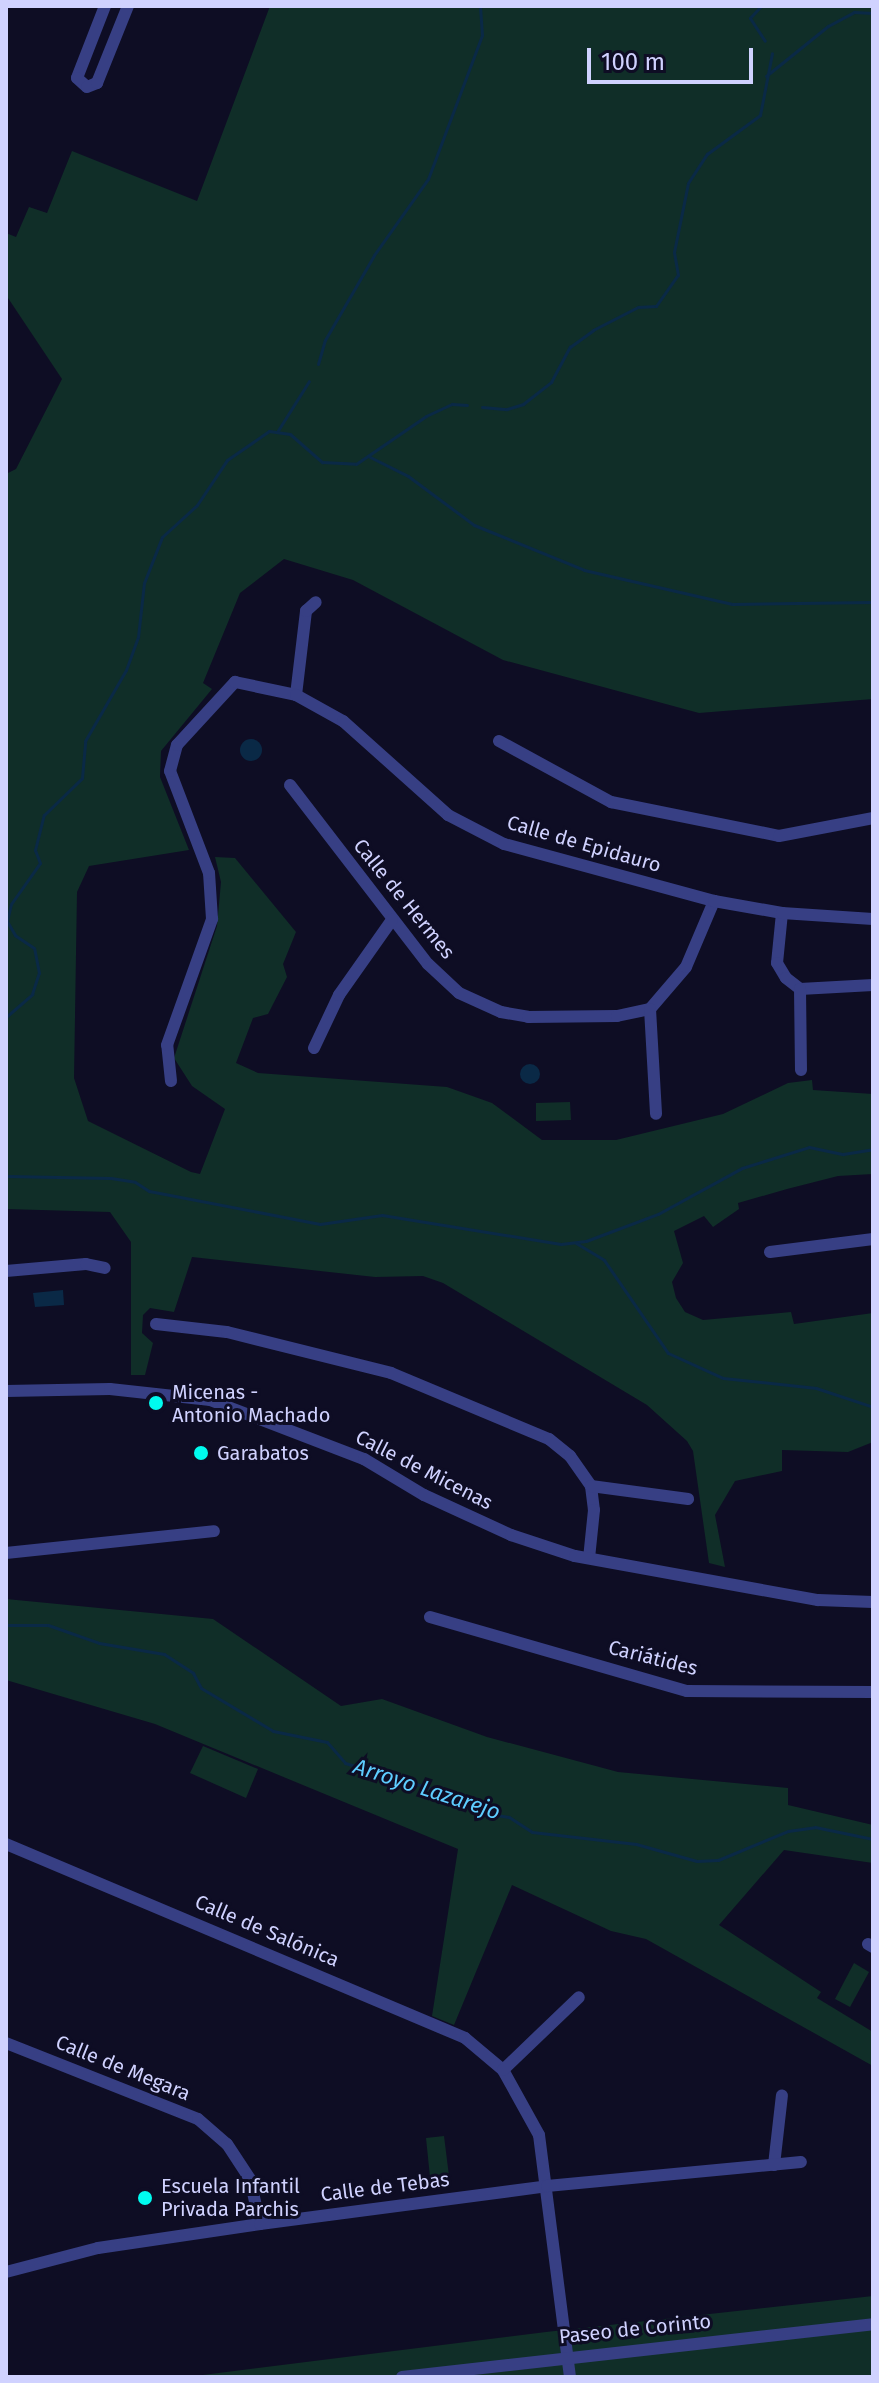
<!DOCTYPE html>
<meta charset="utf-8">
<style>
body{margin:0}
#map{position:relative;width:879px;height:2383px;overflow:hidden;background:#0e0d24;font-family:"Fira Sans",sans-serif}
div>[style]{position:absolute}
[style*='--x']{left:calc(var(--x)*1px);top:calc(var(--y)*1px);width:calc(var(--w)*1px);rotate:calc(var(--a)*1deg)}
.green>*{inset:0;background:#102e28}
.water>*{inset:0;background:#0a2946}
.round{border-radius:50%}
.stream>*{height:3px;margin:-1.5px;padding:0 1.5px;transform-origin:1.5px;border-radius:1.5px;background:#0a2946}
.street>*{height:12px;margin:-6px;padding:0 6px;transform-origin:6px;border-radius:6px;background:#373f84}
.dots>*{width:22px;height:22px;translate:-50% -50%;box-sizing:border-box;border:4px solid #0e0d24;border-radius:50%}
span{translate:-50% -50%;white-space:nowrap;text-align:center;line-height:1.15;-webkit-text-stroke:6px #0e0d24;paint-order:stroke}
.street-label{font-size:20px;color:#d0d2ff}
.poi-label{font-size:20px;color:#d0d2ff}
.left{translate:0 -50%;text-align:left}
.water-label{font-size:22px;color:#5ecdff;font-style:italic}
.frame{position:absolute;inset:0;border:8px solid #d0d2ff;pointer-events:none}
.scale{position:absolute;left:587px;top:48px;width:166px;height:36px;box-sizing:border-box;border:4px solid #d0d2ff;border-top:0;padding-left:10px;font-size:24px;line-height:28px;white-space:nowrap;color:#d0d2ff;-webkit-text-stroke:6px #0e0d24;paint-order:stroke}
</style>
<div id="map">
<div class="green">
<i style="clip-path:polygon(270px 6px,873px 6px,873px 699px,699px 713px,503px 660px,353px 580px,284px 559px,240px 593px,203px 683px,212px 689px,161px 751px,160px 777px,189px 850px,89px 866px,77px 892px,74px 1078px,88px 1121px,191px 1172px,200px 1174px,225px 1109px,192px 1086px,174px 1058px,217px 926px,221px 882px,215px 857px,235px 858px,296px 932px,283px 964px,287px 977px,268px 1014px,253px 1018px,236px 1063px,258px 1073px,447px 1087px,492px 1103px,542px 1140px,616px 1140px,723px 1114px,788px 1083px,812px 1080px,813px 1090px,873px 1094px,873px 1174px,838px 1176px,787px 1189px,738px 1203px,739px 1209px,713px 1227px,704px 1216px,674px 1231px,683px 1263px,672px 1282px,676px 1298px,685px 1312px,703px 1320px,791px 1312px,794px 1324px,873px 1313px,873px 1442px,848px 1452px,782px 1450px,782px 1471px,735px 1481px,715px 1515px,725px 1567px,709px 1563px,693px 1451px,687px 1441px,647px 1405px,443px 1283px,423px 1276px,375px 1277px,192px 1257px,174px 1312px,150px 1308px,143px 1315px,142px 1333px,153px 1343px,145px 1375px,131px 1375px,131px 1242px,110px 1212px,6px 1209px,6px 474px,16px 469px,62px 379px,6px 295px,6px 233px,16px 237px,29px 207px,47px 213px,72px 151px,197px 201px)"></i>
<i style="clip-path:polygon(570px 1102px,571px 1120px,536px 1121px,536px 1103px)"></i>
<i style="clip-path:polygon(6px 1599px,213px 1619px,341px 1706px,382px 1699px,487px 1737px,618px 1772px,788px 1788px,788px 1805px,873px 1825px,873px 1863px,784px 1850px,719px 1925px,821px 1992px,817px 1998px,873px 2032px,873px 2066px,646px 1939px,611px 1931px,512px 1885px,454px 2025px,432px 2016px,458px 1849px,155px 1724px,6px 1680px)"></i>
<i style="clip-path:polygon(203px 1746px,258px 1769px,246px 1798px,190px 1773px)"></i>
<i style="clip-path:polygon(854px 1963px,869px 1972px,850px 2007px,835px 1999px)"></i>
<i style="clip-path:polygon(444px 2136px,449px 2176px,430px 2177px,426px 2138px)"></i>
<i style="clip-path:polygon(873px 2296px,873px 2377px,187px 2377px,546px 2332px)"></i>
</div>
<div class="water">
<i class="round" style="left:240px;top:739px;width:22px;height:22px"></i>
<i class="round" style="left:520px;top:1064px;width:20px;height:20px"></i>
<i style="clip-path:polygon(63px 1290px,64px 1305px,35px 1307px,33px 1293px)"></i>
</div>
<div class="stream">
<i style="--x:761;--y:6;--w:16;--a:133"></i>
<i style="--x:750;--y:18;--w:27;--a:57"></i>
<i style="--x:766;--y:76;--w:80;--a:-38.9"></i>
<i style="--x:828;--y:26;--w:30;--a:-28"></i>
<i style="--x:854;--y:12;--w:19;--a:3"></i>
<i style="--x:318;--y:364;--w:25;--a:-74"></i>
<i style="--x:325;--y:340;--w:98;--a:-60"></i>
<i style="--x:374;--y:255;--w:93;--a:-54.6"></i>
<i style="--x:428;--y:179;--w:154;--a:-69.4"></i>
<i style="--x:482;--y:35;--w:29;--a:-94"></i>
<i style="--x:482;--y:407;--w:25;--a:5"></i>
<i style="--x:507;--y:409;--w:17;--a:-17"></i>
<i style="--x:523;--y:404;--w:36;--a:-38"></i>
<i style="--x:551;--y:382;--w:40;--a:-62"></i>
<i style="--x:570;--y:347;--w:29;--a:-36"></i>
<i style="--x:593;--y:330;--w:51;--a:-27.1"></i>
<i style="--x:638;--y:307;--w:18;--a:-3"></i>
<i style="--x:656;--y:306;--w:38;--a:-55"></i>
<i style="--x:678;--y:275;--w:23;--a:-100"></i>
<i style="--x:674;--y:252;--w:70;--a:-78.5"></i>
<i style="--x:688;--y:183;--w:35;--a:-57"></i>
<i style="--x:707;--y:154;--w:66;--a:-36.3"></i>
<i style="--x:760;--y:115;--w:63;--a:-79"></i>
<i style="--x:277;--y:432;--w:60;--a:-57.9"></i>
<i style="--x:368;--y:456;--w:45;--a:26.6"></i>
<i style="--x:408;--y:476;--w:82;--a:36.6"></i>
<i style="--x:474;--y:525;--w:119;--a:22.2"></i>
<i style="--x:584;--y:570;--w:152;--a:12.9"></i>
<i style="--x:732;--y:604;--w:141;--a:-0.8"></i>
<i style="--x:6;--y:1017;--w:35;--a:-41"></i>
<i style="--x:32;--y:994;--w:22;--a:-72"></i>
<i style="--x:39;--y:973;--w:25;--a:-101"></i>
<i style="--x:34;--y:948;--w:23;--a:-146"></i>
<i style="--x:15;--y:935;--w:16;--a:-120"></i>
<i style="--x:7;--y:921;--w:17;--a:-77"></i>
<i style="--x:11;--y:904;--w:50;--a:-54.7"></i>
<i style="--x:40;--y:863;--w:14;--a:-111"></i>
<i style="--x:35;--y:850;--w:36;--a:-76"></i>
<i style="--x:44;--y:815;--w:53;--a:-44.2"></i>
<i style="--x:82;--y:778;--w:37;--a:-85"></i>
<i style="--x:85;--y:741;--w:82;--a:-60"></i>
<i style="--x:126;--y:670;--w:35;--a:-70"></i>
<i style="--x:138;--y:637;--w:54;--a:-83.7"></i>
<i style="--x:144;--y:583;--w:49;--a:-68.6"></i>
<i style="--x:162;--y:537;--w:47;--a:-42.4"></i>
<i style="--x:197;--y:505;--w:54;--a:-56.3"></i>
<i style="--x:227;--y:460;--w:51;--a:-34.6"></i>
<i style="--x:269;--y:431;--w:21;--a:8"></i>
<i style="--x:290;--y:434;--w:43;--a:41.2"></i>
<i style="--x:322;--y:462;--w:34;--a:3"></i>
<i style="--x:356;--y:464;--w:85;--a:-34.4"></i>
<i style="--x:426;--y:416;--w:29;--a:-25"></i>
<i style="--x:452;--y:404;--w:15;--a:4"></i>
<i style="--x:6;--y:1176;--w:105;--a:1.1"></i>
<i style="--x:111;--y:1178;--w:24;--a:9"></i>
<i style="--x:135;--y:1182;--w:17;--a:33"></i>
<i style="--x:149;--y:1191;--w:174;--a:10.9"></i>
<i style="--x:320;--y:1224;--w:63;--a:-8.3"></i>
<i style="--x:382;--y:1215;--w:181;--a:9.2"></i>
<i style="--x:561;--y:1244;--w:25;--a:-7"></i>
<i style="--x:586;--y:1241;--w:77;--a:-20.6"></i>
<i style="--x:658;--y:1214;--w:96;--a:-28.7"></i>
<i style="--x:742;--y:1168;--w:70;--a:-17.4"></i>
<i style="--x:809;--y:1147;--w:35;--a:12"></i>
<i style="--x:843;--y:1154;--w:30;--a:-9"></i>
<i style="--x:576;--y:1243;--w:33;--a:31"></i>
<i style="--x:604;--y:1260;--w:113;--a:55.5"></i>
<i style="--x:668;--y:1353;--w:60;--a:24.4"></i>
<i style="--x:723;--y:1378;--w:94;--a:6.1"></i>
<i style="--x:816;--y:1388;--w:60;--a:18.4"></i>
<i style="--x:6;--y:1625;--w:42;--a:0"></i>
<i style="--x:48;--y:1625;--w:54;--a:19.4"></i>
<i style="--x:99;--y:1643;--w:66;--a:9.6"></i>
<i style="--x:164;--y:1654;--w:35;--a:33"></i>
<i style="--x:193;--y:1673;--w:17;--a:62"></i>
<i style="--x:201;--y:1688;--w:84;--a:30.8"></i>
<i style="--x:273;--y:1731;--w:55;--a:11.5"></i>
<i style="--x:327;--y:1742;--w:28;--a:49"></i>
<i style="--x:345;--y:1763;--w:106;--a:16.4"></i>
<i style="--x:447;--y:1793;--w:48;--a:26"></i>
<i style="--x:490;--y:1814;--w:19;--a:9"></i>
<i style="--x:509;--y:1817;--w:27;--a:33"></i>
<i style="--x:532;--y:1832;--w:105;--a:6.6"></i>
<i style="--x:636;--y:1844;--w:63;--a:15.6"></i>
<i style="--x:697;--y:1861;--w:21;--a:-3"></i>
<i style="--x:718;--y:1860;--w:76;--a:-22.5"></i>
<i style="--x:788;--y:1831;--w:27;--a:-8"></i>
<i style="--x:815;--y:1827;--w:59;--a:11.7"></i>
</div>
<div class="street">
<i style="--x:105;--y:6;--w:77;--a:111.3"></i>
<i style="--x:77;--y:78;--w:13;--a:42"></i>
<i style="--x:87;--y:87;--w:11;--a:-22"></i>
<i style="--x:97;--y:83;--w:83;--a:-68.1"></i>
<i style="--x:296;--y:695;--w:85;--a:-83.2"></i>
<i style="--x:306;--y:611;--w:13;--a:-42"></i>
<i style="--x:499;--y:741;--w:128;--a:28.6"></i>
<i style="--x:611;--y:802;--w:171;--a:11.4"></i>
<i style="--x:779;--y:836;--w:96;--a:-10.8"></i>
<i style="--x:290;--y:785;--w:226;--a:52.4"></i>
<i style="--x:428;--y:964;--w:42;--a:43.1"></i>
<i style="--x:459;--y:993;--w:46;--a:24.3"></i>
<i style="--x:501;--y:1012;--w:27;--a:10"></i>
<i style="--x:528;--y:1017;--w:89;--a:-0.6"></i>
<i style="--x:617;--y:1016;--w:34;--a:-12"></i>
<i style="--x:650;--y:1009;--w:55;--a:-49.4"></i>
<i style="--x:686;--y:967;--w:72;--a:-67"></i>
<i style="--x:782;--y:913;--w:50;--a:95.7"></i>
<i style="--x:777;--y:963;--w:17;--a:59"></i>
<i style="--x:786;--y:978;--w:18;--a:38"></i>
<i style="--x:800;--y:989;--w:73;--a:-3.1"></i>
<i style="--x:800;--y:989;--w:81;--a:89.3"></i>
<i style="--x:650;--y:1009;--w:105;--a:86.7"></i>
<i style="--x:314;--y:1048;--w:59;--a:-64.7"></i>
<i style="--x:339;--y:995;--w:92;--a:-54.8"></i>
<i style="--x:171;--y:1081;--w:36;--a:-96"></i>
<i style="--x:167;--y:1045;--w:134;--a:-70.3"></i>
<i style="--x:212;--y:919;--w:46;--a:-93.7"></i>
<i style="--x:209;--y:873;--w:109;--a:-110.9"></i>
<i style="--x:170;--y:771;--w:27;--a:-75"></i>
<i style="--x:177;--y:745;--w:86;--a:-47.4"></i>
<i style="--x:235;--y:682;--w:62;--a:12"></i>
<i style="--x:296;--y:695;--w:54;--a:29"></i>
<i style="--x:343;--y:721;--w:141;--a:41.8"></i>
<i style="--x:448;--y:815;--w:63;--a:27.4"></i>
<i style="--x:504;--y:844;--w:218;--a:15.2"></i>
<i style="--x:714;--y:901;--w:69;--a:10"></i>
<i style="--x:782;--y:913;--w:91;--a:3.8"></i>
<i style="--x:770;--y:1252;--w:104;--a:-7.2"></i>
<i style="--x:6;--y:1271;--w:80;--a:-5"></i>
<i style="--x:86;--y:1264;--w:19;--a:12"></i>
<i style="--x:156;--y:1324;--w:71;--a:6.4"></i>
<i style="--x:227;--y:1332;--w:169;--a:14"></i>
<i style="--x:391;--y:1373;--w:171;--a:22.7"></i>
<i style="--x:549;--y:1439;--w:27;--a:39"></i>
<i style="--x:570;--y:1456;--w:37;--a:55"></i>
<i style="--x:591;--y:1486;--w:24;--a:83"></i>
<i style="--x:594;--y:1510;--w:48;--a:95.9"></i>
<i style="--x:6;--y:1391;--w:104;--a:-1.1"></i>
<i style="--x:110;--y:1389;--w:101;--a:6.3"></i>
<i style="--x:210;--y:1400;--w:165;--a:21"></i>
<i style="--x:364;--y:1459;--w:70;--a:31"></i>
<i style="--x:424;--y:1495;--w:96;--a:24.7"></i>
<i style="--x:511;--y:1535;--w:67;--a:18.2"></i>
<i style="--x:575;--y:1556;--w:247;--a:10.3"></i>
<i style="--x:818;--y:1600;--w:55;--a:2.1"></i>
<i style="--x:591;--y:1486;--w:98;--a:7.6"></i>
<i style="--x:6;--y:1553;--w:209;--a:-6"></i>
<i style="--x:430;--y:1617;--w:267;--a:16.1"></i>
<i style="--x:687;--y:1691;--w:186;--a:0.3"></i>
<i style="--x:6;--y:1844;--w:498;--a:22.9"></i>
<i style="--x:465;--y:2038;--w:50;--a:40.1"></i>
<i style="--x:503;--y:2070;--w:74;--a:61"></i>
<i style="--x:539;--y:2135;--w:244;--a:82.7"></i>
<i style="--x:868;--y:1944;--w:6;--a:31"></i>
<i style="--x:6;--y:2043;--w:206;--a:21.6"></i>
<i style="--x:198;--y:2119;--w:38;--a:41"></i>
<i style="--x:227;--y:2144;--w:42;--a:56.7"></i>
<i style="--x:250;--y:2179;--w:46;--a:77.5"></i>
<i style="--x:503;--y:2070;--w:105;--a:-43.8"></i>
<i style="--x:774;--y:2165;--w:70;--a:-83.5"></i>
<i style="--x:6;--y:2272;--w:95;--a:-14.6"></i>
<i style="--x:98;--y:2248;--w:164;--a:-8.4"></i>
<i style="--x:260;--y:2224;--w:290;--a:-7.5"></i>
<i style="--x:547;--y:2186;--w:255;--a:-5.4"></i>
<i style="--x:402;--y:2377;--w:474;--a:-6.4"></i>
</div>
<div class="dots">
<i style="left:156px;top:1403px;background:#00fbef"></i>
<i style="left:201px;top:1453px;background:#00fbef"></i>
<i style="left:145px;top:2198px;background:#00fbef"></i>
</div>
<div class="street-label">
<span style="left:584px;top:844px;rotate:16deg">Calle de Epidauro</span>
<span style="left:404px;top:899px;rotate:51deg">Calle de Hermes</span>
<span style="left:424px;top:1470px;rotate:27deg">Calle de Micenas</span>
<span style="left:653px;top:1658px;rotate:14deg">Cariátides</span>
<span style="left:267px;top:1931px;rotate:23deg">Calle de Salónica</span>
<span style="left:123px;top:2068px;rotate:22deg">Calle de Megara</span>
<span style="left:385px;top:2187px;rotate:-7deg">Calle de Tebas</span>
<span style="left:635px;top:2329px;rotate:-6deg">Paseo de Corinto</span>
</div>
<div class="poi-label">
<span class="left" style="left:172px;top:1404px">Micenas -<br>Antonio Machado</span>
<span class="left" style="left:217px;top:1453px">Garabatos</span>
<span class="left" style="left:161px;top:2198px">Escuela Infantil<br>Privada Parchis</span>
</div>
<div class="water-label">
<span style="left:427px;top:1789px;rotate:18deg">Arroyo Lazarejo</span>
</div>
<div class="frame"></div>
<div class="scale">100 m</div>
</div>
